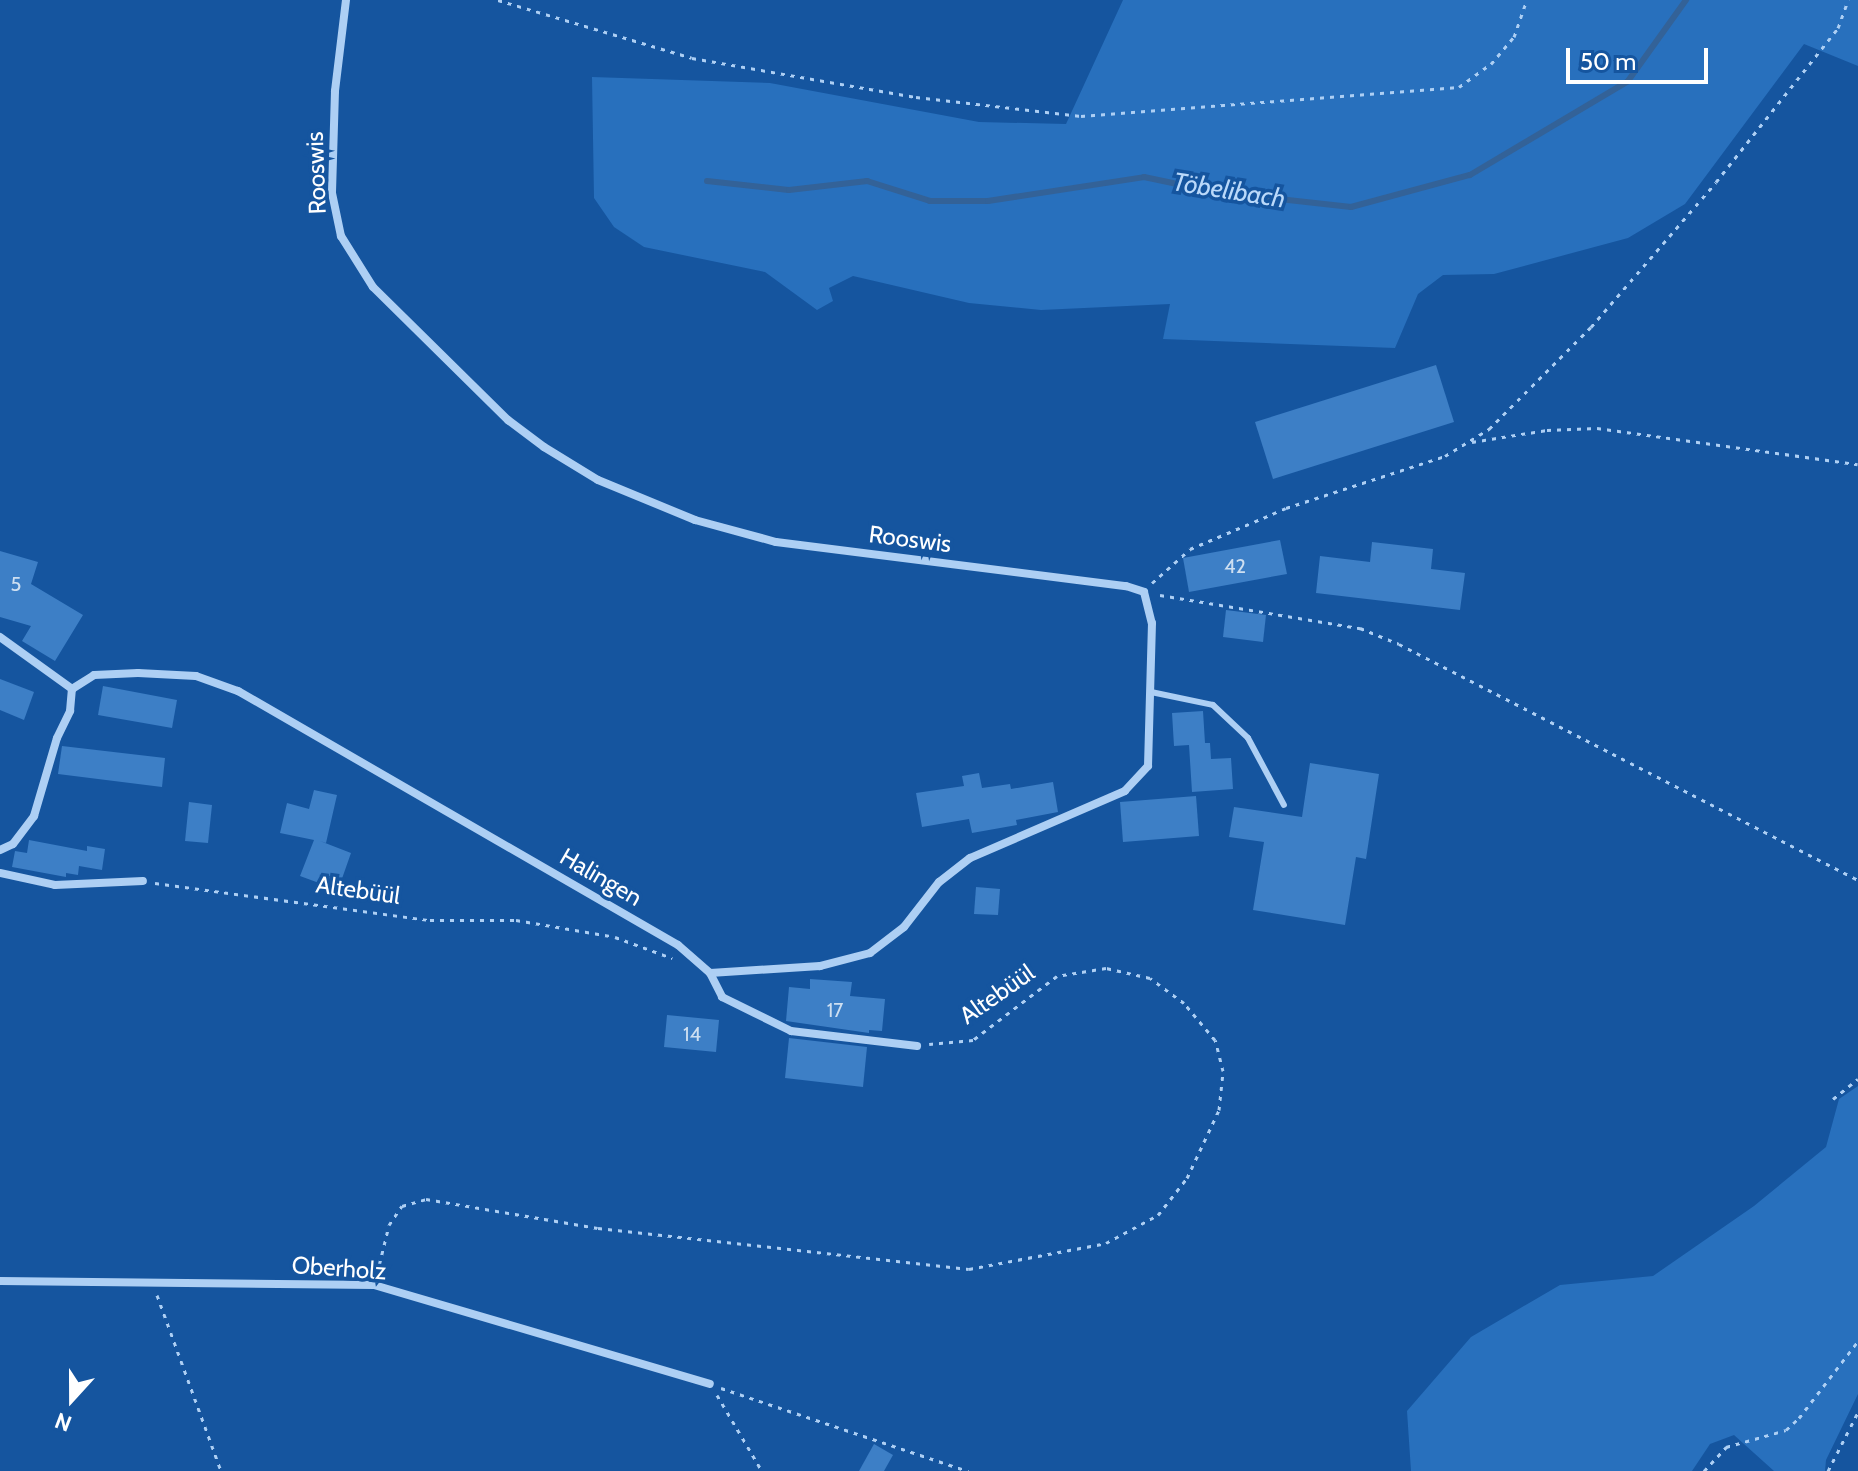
<!DOCTYPE html>
<meta charset="utf-8">
<style>
body{margin:0}
#map{position:relative;width:1858px;height:1471px;overflow:hidden;background:#15559f;font-family:Cabin,sans-serif}
div>[style]{position:absolute}
[style*='--x']{left:calc(var(--x)*1px);top:calc(var(--y)*1px);width:calc(var(--w)*1px);rotate:calc(var(--a)*1deg)}
.green>*{inset:0;background:#2870bd}
.stream>*{height:6px;margin:-3px;padding:0 3px;transform-origin:3px;border-radius:3px;background:#336298}
.building>*{inset:0;background:#3d7fc6}
.path>*{height:3px;margin-top:-1.5px;transform-origin:0;background:repeating-linear-gradient(90deg,#adcff4 0 4px,transparent 0 10px)}
.service>*{height:6px;margin:-3px;padding:0 3px;transform-origin:3px;border-radius:3px;background:#adcff4}
.minor>*{height:8px;margin:-4px;padding:0 4px;transform-origin:4px;border-radius:4px;background:#adcff4}
span{translate:-50% -50%;white-space:nowrap;text-align:center;line-height:1.15;-webkit-text-stroke:7px #15559f;paint-order:stroke}
.number-label{font-size:20px;color:#cedff1}
.number-label span{-webkit-text-stroke-width:0}
.street-label{font-size:24px;color:#fff}
.water-label{font-size:26px;color:#bad9fa;font-style:italic}
.north{position:absolute;left:32px;top:1359px;width:80px;height:80px;-webkit-text-stroke:6px #15559f;paint-order:stroke;rotate:201deg;font-size:22px;font-weight:700;line-height:32px;text-align:center;color:#fff}
.north::after{content:'';display:block;margin:auto;width:28px;height:36px;background:#fff;clip-path:polygon(50% 0,100% 100%,50% 72%,0 100%)}
.scale{position:absolute;left:1566px;top:48px;width:142px;height:36px;box-sizing:border-box;border:4px solid #fff;border-top:0;padding-left:10px;font-size:24px;line-height:28px;white-space:nowrap;color:#fff;-webkit-text-stroke:6px #15559f;paint-order:stroke}
</style>
<div id="map">
<div class="green">
<i style="clip-path:polygon(1123px 0,1858px 0,1858px 66px,1804px 44px,1685px 204px,1628px 238px,1494px 274px,1443px 275px,1418px 294px,1395px 348px,1163px 339px,1170px 304px,1041px 310px,969px 303px,853px 276px,829px 288px,833px 301px,817px 310px,765px 272px,644px 247px,614px 227px,594px 198px,592px 77px,770px 83px,979px 122px,1066px 124px)"></i>
<i style="clip-path:polygon(1858px 1086px,1858px 1394px,1826px 1460px,1825px 1471px,1774px 1471px,1734px 1435px,1710px 1444px,1692px 1471px,1411px 1471px,1407px 1411px,1471px 1337px,1560px 1285px,1653px 1276px,1754px 1206px,1826px 1147px,1839px 1099px)"></i>
</div>
<div class="stream">
<i style="--x:707;--y:181;--w:82;--a:6.3"></i>
<i style="--x:789;--y:190;--w:79;--a:-6.6"></i>
<i style="--x:867;--y:181;--w:66;--a:17.6"></i>
<i style="--x:930;--y:201;--w:58;--a:0"></i>
<i style="--x:988;--y:201;--w:158;--a:-8.7"></i>
<i style="--x:1144;--y:177;--w:73;--a:11.9"></i>
<i style="--x:1215;--y:192;--w:137;--a:6.3"></i>
<i style="--x:1351;--y:207;--w:123;--a:-15.1"></i>
<i style="--x:1470;--y:175;--w:184;--a:-30.7"></i>
<i style="--x:1628;--y:81;--w:100;--a:-54.4"></i>
</div>
<div class="building">
<i style="clip-path:polygon(1436px 365px,1454px 422px,1273px 479px,1255px 422px)"></i>
<i style="clip-path:polygon(1280px 540px,1287px 574px,1189px 592px,1183px 558px)"></i>
<i style="clip-path:polygon(1372px 542px,1433px 549px,1431px 569px,1465px 573px,1460px 610px,1316px 593px,1320px 556px,1370px 562px)"></i>
<i style="clip-path:polygon(0 551px,38px 562px,31px 584px,83px 615px,55px 661px,22px 641px,31px 626px,0 617px)"></i>
<i style="clip-path:polygon(1226px 610px,1266px 615px,1263px 642px,1223px 637px)"></i>
<i style="clip-path:polygon(0 679px,34px 692px,24px 720px,0 710px)"></i>
<i style="clip-path:polygon(103px 686px,177px 700px,172px 728px,98px 715px)"></i>
<i style="clip-path:polygon(1203px 711px,1205px 743px,1210px 743px,1211px 759px,1231px 758px,1233px 789px,1192px 792px,1189px 745px,1174px 746px,1172px 713px)"></i>
<i style="clip-path:polygon(62px 746px,165px 758px,162px 787px,58px 774px)"></i>
<i style="clip-path:polygon(1310px 763px,1379px 774px,1366px 859px,1356px 857px,1345px 925px,1253px 910px,1264px 842px,1229px 837px,1234px 807px,1302px 817px)"></i>
<i style="clip-path:polygon(979px 773px,982px 788px,1010px 784px,1011px 789px,1053px 782px,1058px 812px,1016px 820px,1017px 825px,972px 833px,969px 819px,922px 827px,916px 793px,964px 786px,962px 776px)"></i>
<i style="clip-path:polygon(314px 790px,337px 795px,326px 843px,320px 841px,351px 853px,338px 890px,300px 876px,314px 840px,280px 833px,287px 803px,309px 809px)"></i>
<i style="clip-path:polygon(1196px 796px,1199px 836px,1123px 842px,1120px 802px)"></i>
<i style="clip-path:polygon(189px 802px,212px 805px,208px 843px,185px 841px)"></i>
<i style="clip-path:polygon(29px 840px,87px 851px,87px 846px,105px 849px,102px 870px,79px 866px,78px 875px,66px 873px,66px 877px,12px 867px,15px 851px,27px 853px)"></i>
<i style="clip-path:polygon(976px 887px,1000px 889px,998px 915px,974px 914px)"></i>
<i style="clip-path:polygon(810px 979px,852px 982px,850px 996px,885px 999px,882px 1031px,869px 1030px,869px 1033px,786px 1021px,789px 987px,810px 989px)"></i>
<i style="clip-path:polygon(667px 1015px,719px 1020px,716px 1052px,664px 1047px)"></i>
<i style="clip-path:polygon(789px 1038px,867px 1047px,863px 1087px,785px 1078px)"></i>
<i style="clip-path:polygon(874px 1444px,893px 1455px,884px 1471px,859px 1471px)"></i>
</div>
<div class="path">
<i style="--x:498;--y:0;--w:202;--a:16.6"></i>
<i style="--x:692;--y:58;--w:227;--a:9.9"></i>
<i style="--x:916;--y:97;--w:166;--a:6.6"></i>
<i style="--x:1081;--y:116;--w:379;--a:-4.4"></i>
<i style="--x:1459;--y:87;--w:39;--a:-36"></i>
<i style="--x:1491;--y:64;--w:35;--a:-50"></i>
<i style="--x:1514;--y:37;--w:39;--a:-71"></i>
<i style="--x:1472;--y:442;--w:76;--a:-9.1"></i>
<i style="--x:1547;--y:430;--w:50;--a:-2.3"></i>
<i style="--x:1597;--y:428;--w:263;--a:7.9"></i>
<i style="--x:1152;--y:583;--w:51;--a:-41.8"></i>
<i style="--x:1190;--y:549;--w:104;--a:-23.1"></i>
<i style="--x:1286;--y:508;--w:167;--a:-18.1"></i>
<i style="--x:1445;--y:456;--w:52;--a:-31.5"></i>
<i style="--x:1489;--y:429;--w:144;--a:-45"></i>
<i style="--x:1591;--y:327;--w:191;--a:-49.2"></i>
<i style="--x:1716;--y:182;--w:196;--a:-51.6"></i>
<i style="--x:1838;--y:28;--w:30;--a:-70"></i>
<i style="--x:1160;--y:595;--w:203;--a:9.4"></i>
<i style="--x:1360;--y:628;--w:42;--a:22.3"></i>
<i style="--x:1399;--y:644;--w:516;--a:27.21"></i>
<i style="--x:155;--y:883;--w:277;--a:7.7"></i>
<i style="--x:430;--y:920;--w:86;--a:0"></i>
<i style="--x:516;--y:920;--w:100;--a:9.7"></i>
<i style="--x:615;--y:937;--w:61;--a:20.2"></i>
<i style="--x:1833;--y:1099;--w:32;--a:-39"></i>
<i style="--x:377;--y:1274;--w:50;--a:-76.2"></i>
<i style="--x:389;--y:1225;--w:23;--a:-56"></i>
<i style="--x:402;--y:1206;--w:25;--a:-16"></i>
<i style="--x:426;--y:1199;--w:174;--a:9.6"></i>
<i style="--x:598;--y:1228;--w:373;--a:6.3"></i>
<i style="--x:969;--y:1269;--w:139;--a:-10.7"></i>
<i style="--x:1106;--y:1243;--w:59;--a:-28.3"></i>
<i style="--x:1158;--y:1215;--w:47;--a:-51.9"></i>
<i style="--x:1187;--y:1178;--w:75;--a:-64.8"></i>
<i style="--x:1219;--y:1110;--w:39;--a:-84"></i>
<i style="--x:1223;--y:1071;--w:32;--a:-104"></i>
<i style="--x:1215;--y:1040;--w:48;--a:-130"></i>
<i style="--x:1184;--y:1003;--w:42;--a:-143.7"></i>
<i style="--x:1150;--y:978;--w:45;--a:-167.2"></i>
<i style="--x:1106;--y:968;--w:50;--a:170.7"></i>
<i style="--x:1057;--y:976;--w:106;--a:142.7"></i>
<i style="--x:973;--y:1040;--w:44;--a:174.8"></i>
<i style="--x:157;--y:1295;--w:187;--a:70"></i>
<i style="--x:721;--y:1388;--w:261;--a:18.6"></i>
<i style="--x:717;--y:1395;--w:88;--a:59.4"></i>
<i style="--x:1704;--y:1471;--w:33;--a:-47"></i>
<i style="--x:1726;--y:1447;--w:62;--a:-15.8"></i>
<i style="--x:1786;--y:1430;--w:18;--a:-43"></i>
<i style="--x:1799;--y:1418;--w:97;--a:-52.5"></i>
<i style="--x:1828;--y:1471;--w:66;--a:-63"></i>
</div>
<div class="service">
<i style="--x:1151;--y:692;--w:63;--a:11.8"></i>
<i style="--x:1213;--y:705;--w:48;--a:43.3"></i>
<i style="--x:1248;--y:738;--w:76;--a:61.8"></i>
</div>
<div class="minor">
<i style="--x:346;--y:0;--w:92;--a:96.9"></i>
<i style="--x:335;--y:91;--w:102;--a:91.7"></i>
<i style="--x:332;--y:193;--w:44;--a:78.2"></i>
<i style="--x:341;--y:236;--w:60;--a:57.9"></i>
<i style="--x:373;--y:287;--w:190;--a:44.6"></i>
<i style="--x:508;--y:420;--w:45;--a:36.9"></i>
<i style="--x:544;--y:447;--w:63;--a:31.4"></i>
<i style="--x:598;--y:480;--w:105;--a:22.4"></i>
<i style="--x:695;--y:520;--w:84;--a:15.2"></i>
<i style="--x:776;--y:542;--w:353;--a:7.2"></i>
<i style="--x:1126;--y:586;--w:19;--a:18"></i>
<i style="--x:1144;--y:592;--w:32;--a:76"></i>
<i style="--x:1152;--y:623;--w:143;--a:91.6"></i>
<i style="--x:1148;--y:766;--w:34;--a:133"></i>
<i style="--x:1125;--y:791;--w:169;--a:156.6"></i>
<i style="--x:970;--y:858;--w:39;--a:142"></i>
<i style="--x:939;--y:882;--w:57;--a:127.9"></i>
<i style="--x:904;--y:927;--w:43;--a:142.6"></i>
<i style="--x:870;--y:953;--w:52;--a:165.4"></i>
<i style="--x:820;--y:966;--w:110;--a:176.4"></i>
<i style="--x:0;--y:637;--w:89;--a:35.8"></i>
<i style="--x:72;--y:689;--w:26;--a:-32"></i>
<i style="--x:94;--y:675;--w:44;--a:-2.6"></i>
<i style="--x:138;--y:673;--w:58;--a:3"></i>
<i style="--x:196;--y:676;--w:45;--a:19.7"></i>
<i style="--x:238;--y:691;--w:508;--a:30"></i>
<i style="--x:678;--y:945;--w:43;--a:41.2"></i>
<i style="--x:710;--y:973;--w:27;--a:63"></i>
<i style="--x:722;--y:997;--w:77;--a:26.2"></i>
<i style="--x:791;--y:1031;--w:127;--a:6.8"></i>
<i style="--x:0;--y:850;--w:14;--a:-25"></i>
<i style="--x:13;--y:844;--w:35;--a:-53"></i>
<i style="--x:34;--y:816;--w:81;--a:-73.6"></i>
<i style="--x:57;--y:738;--w:30;--a:-64"></i>
<i style="--x:70;--y:711;--w:22;--a:-85"></i>
<i style="--x:0;--y:873;--w:56;--a:12.3"></i>
<i style="--x:55;--y:885;--w:88;--a:-2.6"></i>
<i style="--x:0;--y:1281;--w:374;--a:0.6"></i>
<i style="--x:374;--y:1285;--w:350;--a:16.4"></i>
</div>
<div class="number-label">
<span style="left:1235px;top:566px">42</span>
<span style="left:16px;top:584px">5</span>
<span style="left:835px;top:1010px">17</span>
<span style="left:692px;top:1034px">14</span>
</div>
<div class="street-label">
<span style="left:316px;top:173px;rotate:-92deg">Rooswis</span>
<span style="left:910px;top:539px;rotate:7deg">Rooswis</span>
<span style="left:601px;top:877px;rotate:30deg">Halingen</span>
<span style="left:358px;top:890px;rotate:8deg">Altebüül</span>
<span style="left:997px;top:994px;rotate:-35deg">Altebüül</span>
<span style="left:339px;top:1268px;rotate:4deg">Oberholz</span>
</div>
<div class="water-label">
<span style="left:1229px;top:191px;rotate:9deg">Töbelibach</span>
</div>
<div class="north">N</div>
<div class="scale">50 m</div>
</div>
